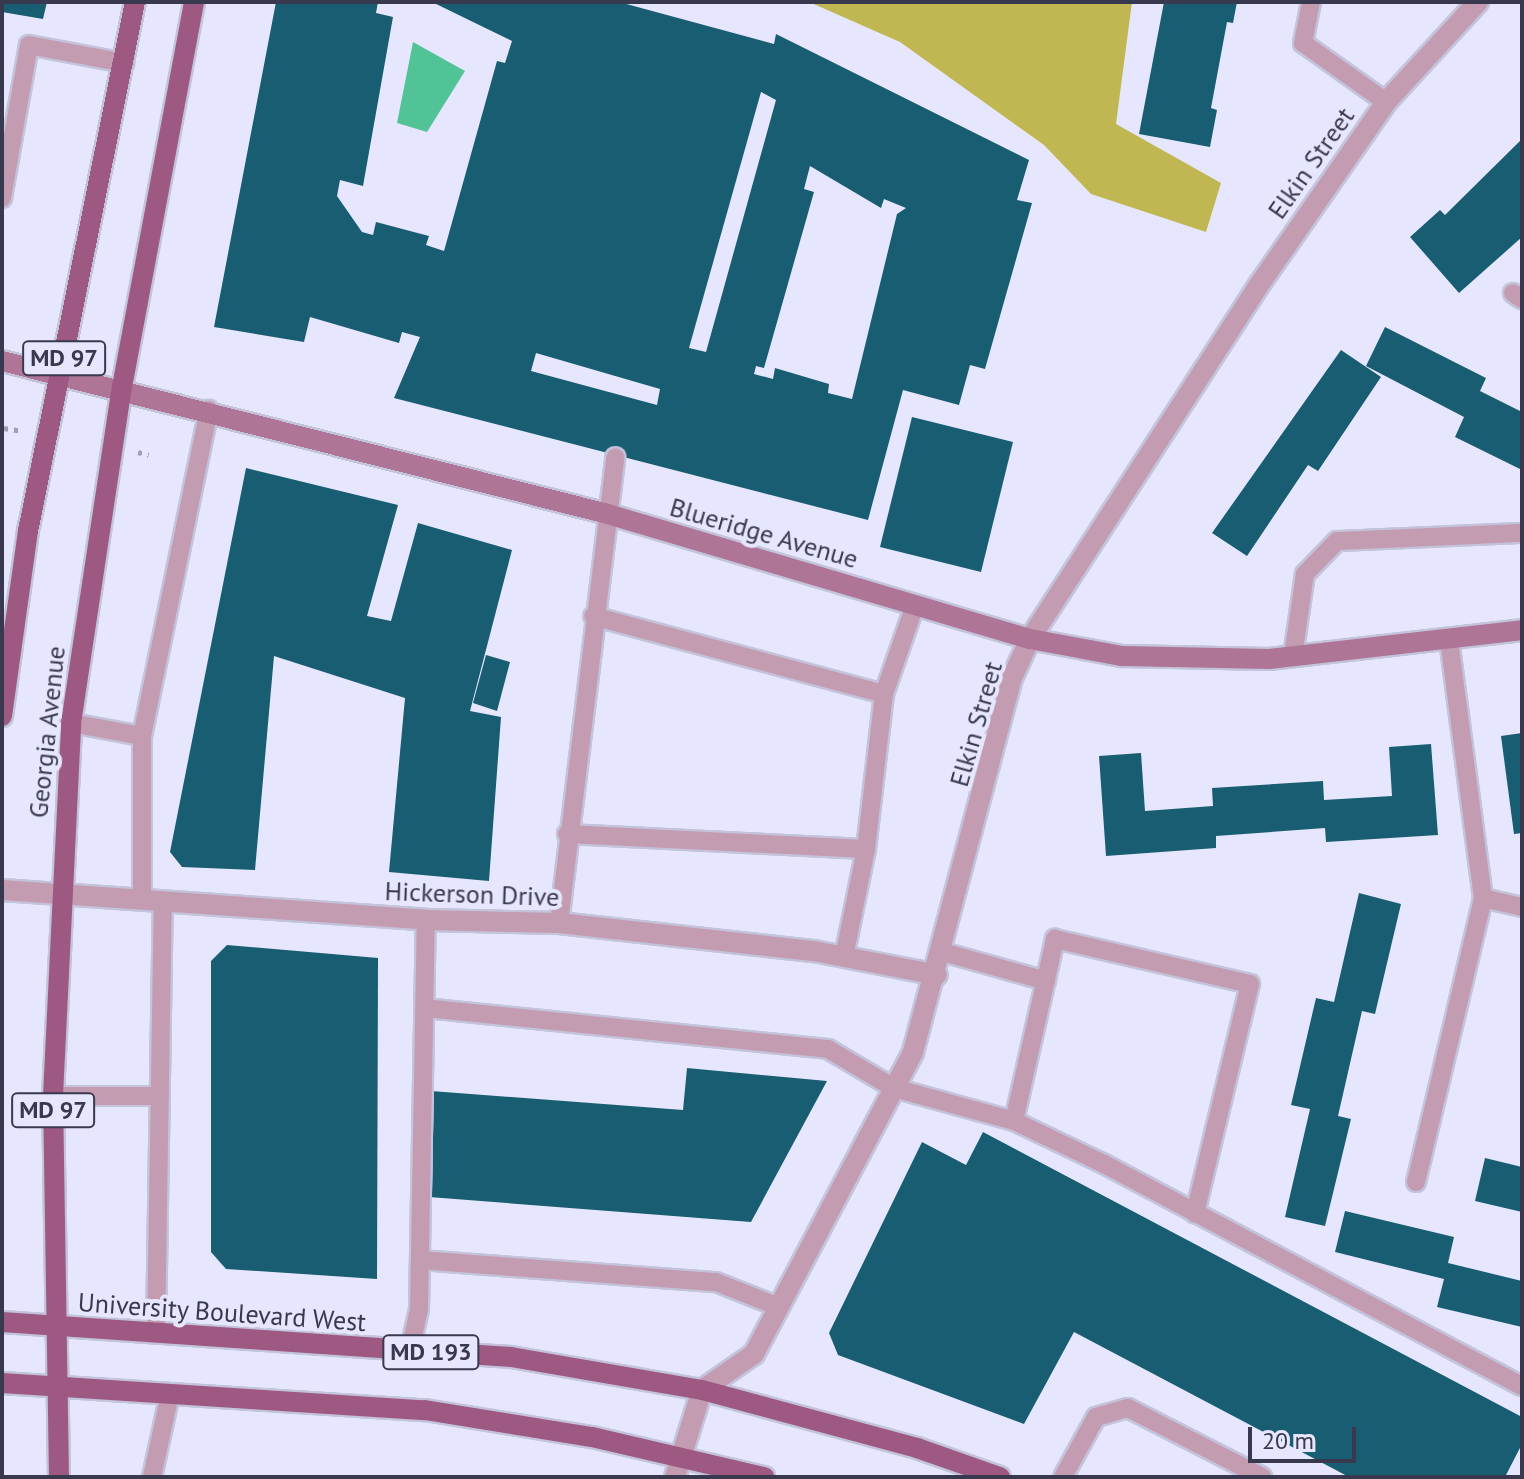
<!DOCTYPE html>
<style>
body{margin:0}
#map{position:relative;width:1524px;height:1479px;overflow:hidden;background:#e6e7fe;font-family:"PT Sans",sans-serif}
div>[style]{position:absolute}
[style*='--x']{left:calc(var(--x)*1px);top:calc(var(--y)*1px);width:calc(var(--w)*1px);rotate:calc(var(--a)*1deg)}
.forest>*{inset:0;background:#c1b752}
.water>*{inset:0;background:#52c396}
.building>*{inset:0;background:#195d73}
.path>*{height:5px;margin-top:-2.5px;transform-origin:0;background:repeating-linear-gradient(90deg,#9e9fb5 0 4px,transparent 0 10px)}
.roads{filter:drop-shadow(2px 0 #c3c4db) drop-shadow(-2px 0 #c3c4db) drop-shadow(0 2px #c3c4db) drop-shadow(0 -2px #c3c4db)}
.lane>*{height:18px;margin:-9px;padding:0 9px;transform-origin:9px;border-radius:9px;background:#c39cb2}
.street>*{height:20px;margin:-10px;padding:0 10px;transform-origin:10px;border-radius:10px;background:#c39cb2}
.secondary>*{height:20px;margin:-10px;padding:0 10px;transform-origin:10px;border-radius:10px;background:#ae7597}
.primary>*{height:20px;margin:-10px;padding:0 10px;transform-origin:10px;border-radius:10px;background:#9e5983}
span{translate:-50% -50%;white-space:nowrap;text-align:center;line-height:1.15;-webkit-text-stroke:8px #e6e7fe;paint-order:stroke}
.shield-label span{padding:2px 6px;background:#e6e7fe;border:2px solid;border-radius:6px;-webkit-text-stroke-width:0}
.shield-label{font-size:24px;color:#38384e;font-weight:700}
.street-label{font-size:26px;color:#38384e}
.frame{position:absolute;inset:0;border:4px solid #38384e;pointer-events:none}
.scale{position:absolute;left:1248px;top:1427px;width:108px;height:36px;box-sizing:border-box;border:4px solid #38384e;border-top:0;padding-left:10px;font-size:24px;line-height:28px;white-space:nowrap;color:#38384e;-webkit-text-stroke:6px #e6e7fe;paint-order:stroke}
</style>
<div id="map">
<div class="forest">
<i style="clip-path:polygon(809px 2px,1132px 2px,1116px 124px,1221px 183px,1206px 232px,1091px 194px,1044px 145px,900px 42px)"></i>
</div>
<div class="water">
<i style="clip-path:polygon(413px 42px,465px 71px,427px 132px,397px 123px)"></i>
</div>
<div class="building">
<i style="clip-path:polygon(2px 2px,47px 2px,43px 19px,2px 12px)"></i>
<i style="clip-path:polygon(evenodd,276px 2px,378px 2px,376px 13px,393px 17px,363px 186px,340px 180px,337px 196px,362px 232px,373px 235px,376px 222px,429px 236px,426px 245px,444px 251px,497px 61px,505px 63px,512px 41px,432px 2px,619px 2px,774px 44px,776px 34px,1029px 160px,1017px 200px,1032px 203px,985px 369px,970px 365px,959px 405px,903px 390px,868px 520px,394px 398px,420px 337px,402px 332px,399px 343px,310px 317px,304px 342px,214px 327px,276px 2px,761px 92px,776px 100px,706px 352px,689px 348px,761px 92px,276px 2px,810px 166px,881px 208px,884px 199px,906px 208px,897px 214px,852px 399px,828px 393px,829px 384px,775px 368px,773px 379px,754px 374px,756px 366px,764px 368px,814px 192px,804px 189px,810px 166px,276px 2px,536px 353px,660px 389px,657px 405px,531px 371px,536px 353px)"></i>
<i style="clip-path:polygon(1164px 2px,1237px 2px,1233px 23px,1227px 22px,1211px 108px,1217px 110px,1210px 147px,1139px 134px)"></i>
<i style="clip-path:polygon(1522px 139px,1522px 237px,1459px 293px,1410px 237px,1440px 210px,1445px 215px)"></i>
<i style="clip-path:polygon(1385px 327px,1486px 378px,1480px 391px,1522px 412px,1522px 470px,1455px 437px,1464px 417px,1366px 366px)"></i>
<i style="clip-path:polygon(1341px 350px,1381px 377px,1318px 471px,1308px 465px,1247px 556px,1212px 533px)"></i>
<i style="clip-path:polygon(912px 417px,1013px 442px,981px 572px,880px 547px)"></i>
<i style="clip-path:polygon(246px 468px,398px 505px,367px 616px,391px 621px,418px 523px,512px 550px,470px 711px,501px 717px,489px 881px,389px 872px,405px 698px,274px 656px,255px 870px,182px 867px,170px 852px)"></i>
<i style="clip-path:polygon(486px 655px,510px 662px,497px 711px,473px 703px)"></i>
<i style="clip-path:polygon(1522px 733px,1522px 833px,1514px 834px,1501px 736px)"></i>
<i style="clip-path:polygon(1431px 744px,1438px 835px,1326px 842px,1325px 828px,1216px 836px,1216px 848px,1106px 856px,1099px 756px,1141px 753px,1145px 811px,1213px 806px,1212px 788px,1323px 781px,1324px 800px,1392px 796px,1389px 747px)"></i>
<i style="clip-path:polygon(1359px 893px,1401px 904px,1375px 1014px,1362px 1011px,1338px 1116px,1351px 1119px,1325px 1226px,1285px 1217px,1310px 1109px,1291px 1105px,1316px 998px,1334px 1002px)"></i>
<i style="clip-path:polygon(227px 945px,378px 958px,377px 1279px,226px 1269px,211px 1252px,211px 961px)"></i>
<i style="clip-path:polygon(687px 1068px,827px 1081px,751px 1222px,429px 1197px,431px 1091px,683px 1110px)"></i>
<i style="clip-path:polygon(983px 1132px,1522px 1417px,1522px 1444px,1505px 1477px,1349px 1477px,1074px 1332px,1024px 1424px,838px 1355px,829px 1333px,922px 1142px,966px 1165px)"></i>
<i style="clip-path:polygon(1485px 1158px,1522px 1167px,1522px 1212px,1475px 1201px)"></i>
<i style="clip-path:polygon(1345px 1211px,1454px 1237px,1448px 1263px,1522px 1281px,1522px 1327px,1437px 1307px,1444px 1279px,1335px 1252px)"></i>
</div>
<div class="path">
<i style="--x:4;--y:428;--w:18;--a:9"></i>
<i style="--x:138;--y:452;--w:11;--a:15"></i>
</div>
<div class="roads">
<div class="lane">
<i style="--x:1311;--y:2;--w:42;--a:101"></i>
<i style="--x:1303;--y:43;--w:102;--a:35.4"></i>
<i style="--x:2;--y:198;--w:155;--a:-80"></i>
<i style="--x:29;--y:45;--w:97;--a:10.7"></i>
<i style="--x:1513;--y:293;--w:11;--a:34"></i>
<i style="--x:1293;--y:656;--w:83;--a:-81.7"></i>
<i style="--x:1305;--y:574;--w:46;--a:-45.9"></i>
<i style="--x:1337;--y:541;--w:185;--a:-2.5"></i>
<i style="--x:884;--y:694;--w:94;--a:-70.8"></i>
<i style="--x:71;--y:723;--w:72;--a:10.4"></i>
<i style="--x:567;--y:834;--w:299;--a:2.9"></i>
<i style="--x:866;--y:849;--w:156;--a:-83.4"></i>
<i style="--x:884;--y:694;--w:301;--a:-165"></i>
<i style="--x:1483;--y:898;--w:40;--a:13"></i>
<i style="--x:142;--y:899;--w:163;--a:-90"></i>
<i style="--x:142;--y:736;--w:333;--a:-78.4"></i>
<i style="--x:559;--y:923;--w:469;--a:-83.1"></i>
<i style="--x:943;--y:952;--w:107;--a:15.7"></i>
<i style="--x:844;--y:957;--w:110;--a:-78.5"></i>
<i style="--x:425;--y:1008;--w:405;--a:5.8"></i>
<i style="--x:828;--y:1049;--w:77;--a:30.6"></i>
<i style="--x:894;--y:1088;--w:124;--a:15.4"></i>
<i style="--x:1014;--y:1121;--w:100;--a:25.5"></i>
<i style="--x:1104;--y:1164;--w:473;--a:28"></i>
<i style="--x:53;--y:1096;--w:107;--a:0"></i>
<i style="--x:1014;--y:1121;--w:187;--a:-77.3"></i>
<i style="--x:1055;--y:939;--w:200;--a:13"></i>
<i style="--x:1250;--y:984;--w:236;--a:103.5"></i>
<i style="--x:1416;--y:1182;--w:292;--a:-76.7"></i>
<i style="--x:1483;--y:898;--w:262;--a:-97.5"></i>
<i style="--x:420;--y:1260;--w:297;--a:4.3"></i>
<i style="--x:716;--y:1282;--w:68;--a:21.6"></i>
<i style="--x:156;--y:1334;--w:433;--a:-89.1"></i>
<i style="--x:410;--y:1350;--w:42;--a:-77.6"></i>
<i style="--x:419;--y:1309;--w:389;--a:-89"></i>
<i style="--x:152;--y:1477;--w:85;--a:-77.8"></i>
<i style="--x:1063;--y:1477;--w:68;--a:-61.2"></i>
<i style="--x:1096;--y:1417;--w:33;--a:-16"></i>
<i style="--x:1128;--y:1408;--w:151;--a:27.2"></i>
</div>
<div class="street">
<i style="--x:2;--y:890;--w:425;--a:4"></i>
<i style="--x:426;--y:920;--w:133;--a:1.3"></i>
<i style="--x:559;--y:923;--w:257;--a:6.3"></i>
<i style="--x:814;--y:951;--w:125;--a:11"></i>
<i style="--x:675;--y:1477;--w:91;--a:-72.8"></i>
<i style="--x:702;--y:1390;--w:63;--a:-34.7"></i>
<i style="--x:754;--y:1354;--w:341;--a:-62.2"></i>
<i style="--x:913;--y:1052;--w:385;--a:-75.2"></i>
<i style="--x:1011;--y:680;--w:45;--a:-65.1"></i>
<i style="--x:1030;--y:639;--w:422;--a:-57.1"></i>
<i style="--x:1259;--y:285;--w:223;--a:-55.2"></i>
<i style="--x:1386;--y:102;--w:136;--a:-47.4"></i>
</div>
<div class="secondary">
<i style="--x:2;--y:361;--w:621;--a:14.17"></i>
<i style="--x:604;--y:513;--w:444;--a:16.5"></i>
<i style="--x:1030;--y:639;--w:94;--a:10.5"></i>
<i style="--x:1122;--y:656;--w:147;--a:1.2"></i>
<i style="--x:1269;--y:659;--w:255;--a:-6.5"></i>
</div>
<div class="primary">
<i style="--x:2;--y:716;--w:187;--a:-82"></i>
<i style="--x:28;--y:531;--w:540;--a:-78.57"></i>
<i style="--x:2;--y:1322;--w:510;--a:3.93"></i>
<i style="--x:511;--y:1357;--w:194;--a:9.8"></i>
<i style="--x:702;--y:1390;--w:223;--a:15.1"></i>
<i style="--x:917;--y:1448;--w:88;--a:19.3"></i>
<i style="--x:2;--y:1383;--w:424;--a:3.7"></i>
<i style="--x:425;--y:1410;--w:169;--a:9.2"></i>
<i style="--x:592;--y:1437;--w:177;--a:13.1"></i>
<i style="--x:59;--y:1477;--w:381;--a:-90.9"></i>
<i style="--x:53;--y:1096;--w:373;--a:-87.2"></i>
<i style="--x:71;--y:723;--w:340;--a:-81.4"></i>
<i style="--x:122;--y:387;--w:392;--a:-79.4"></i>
</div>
</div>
<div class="shield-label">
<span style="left:64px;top:358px">MD 97</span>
<span style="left:53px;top:1110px">MD 97</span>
<span style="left:431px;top:1352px">MD 193</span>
</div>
<div class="street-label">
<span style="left:1311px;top:163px;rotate:-55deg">Elkin Street</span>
<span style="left:764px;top:533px;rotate:16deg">Blueridge Avenue</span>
<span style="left:976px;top:724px;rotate:-74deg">Elkin Street</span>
<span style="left:47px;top:732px;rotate:-84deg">Georgia Avenue</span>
<span style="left:472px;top:894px;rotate:2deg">Hickerson Drive</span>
<span style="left:222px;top:1312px;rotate:4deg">University Boulevard West</span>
</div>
<div class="frame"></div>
<div class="scale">20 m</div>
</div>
